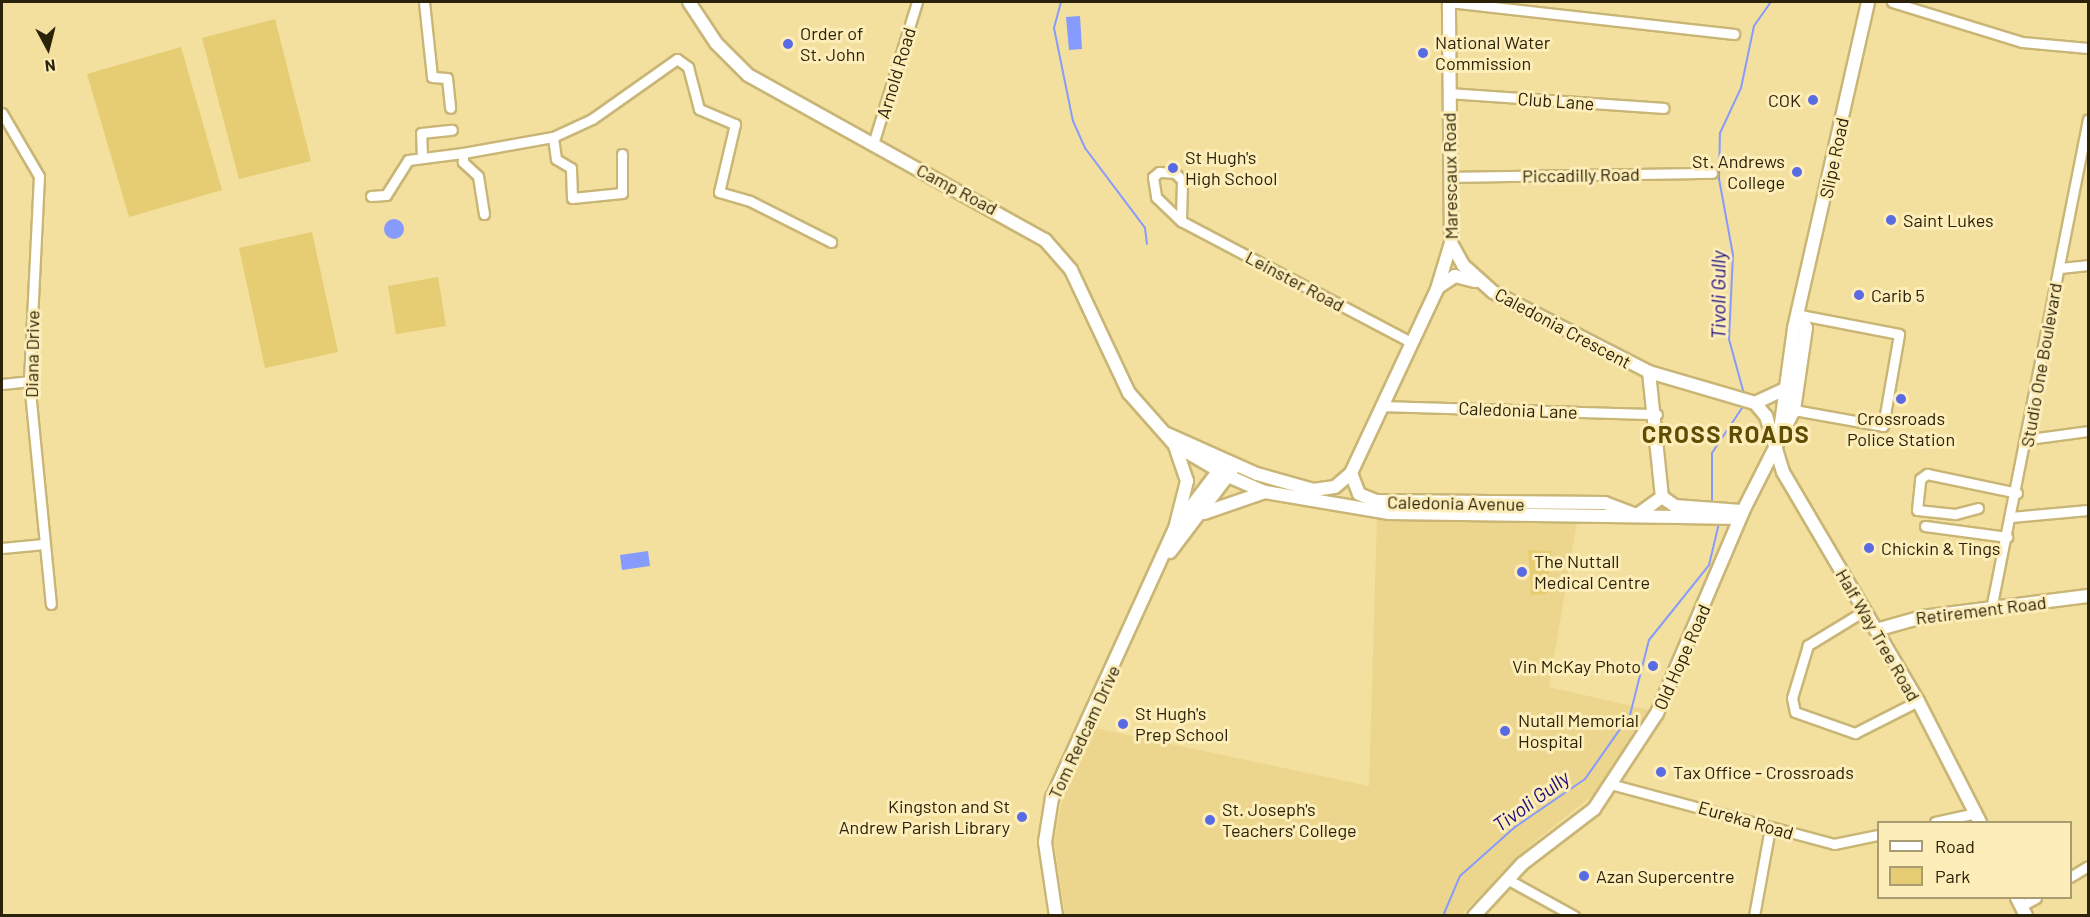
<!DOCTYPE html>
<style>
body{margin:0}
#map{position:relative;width:2090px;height:917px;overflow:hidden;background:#f3df9e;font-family:Barlow,sans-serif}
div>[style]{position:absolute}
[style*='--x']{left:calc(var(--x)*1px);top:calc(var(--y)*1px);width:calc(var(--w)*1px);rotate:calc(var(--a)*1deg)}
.built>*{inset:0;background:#ecd68d}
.green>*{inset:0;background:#e6cc72}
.water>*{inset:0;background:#869bfd}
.round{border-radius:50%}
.stream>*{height:2px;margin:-1px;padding:0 1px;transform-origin:1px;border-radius:1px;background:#869bfd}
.roads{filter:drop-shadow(2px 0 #c9b676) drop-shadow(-2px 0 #c9b676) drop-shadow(0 2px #c9b676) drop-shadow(0 -2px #c9b676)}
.minor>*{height:9px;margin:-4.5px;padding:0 4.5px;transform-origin:4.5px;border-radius:4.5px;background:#fff}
.major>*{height:12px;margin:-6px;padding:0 6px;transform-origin:6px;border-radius:6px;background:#fff}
.dots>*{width:16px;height:16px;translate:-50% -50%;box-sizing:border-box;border:3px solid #fdedb9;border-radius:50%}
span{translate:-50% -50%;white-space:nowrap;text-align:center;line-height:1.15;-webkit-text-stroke:6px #fdedb9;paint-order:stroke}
.poi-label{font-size:18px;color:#2b2309}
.left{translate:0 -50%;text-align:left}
.right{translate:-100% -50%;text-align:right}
.street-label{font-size:18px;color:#2b2309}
.water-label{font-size:20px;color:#1a097e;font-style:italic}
.district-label{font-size:24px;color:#5f4d03;font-weight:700;letter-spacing:1.5px}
.frame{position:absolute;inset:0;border:3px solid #2b2309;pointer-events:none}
.legend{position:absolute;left:1877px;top:821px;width:195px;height:78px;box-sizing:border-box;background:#fdedb9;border:2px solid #a99c73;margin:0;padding:8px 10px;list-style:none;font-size:18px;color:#2b2309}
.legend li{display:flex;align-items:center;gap:12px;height:30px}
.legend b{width:30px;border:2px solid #a99c73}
.north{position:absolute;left:18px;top:18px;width:60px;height:60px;-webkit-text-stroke:4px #fdedb9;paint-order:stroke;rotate:173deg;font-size:16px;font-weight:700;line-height:24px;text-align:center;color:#2b2309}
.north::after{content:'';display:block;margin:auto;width:21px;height:27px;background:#2b2309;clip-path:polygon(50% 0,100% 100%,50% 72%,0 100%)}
</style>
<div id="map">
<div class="built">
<i style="clip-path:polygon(1377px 519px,1577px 522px,1549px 687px,1649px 710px,1630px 753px,1607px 784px,1534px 842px,1461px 915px,1065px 915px,1054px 840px,1062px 800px,1095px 728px,1369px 786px)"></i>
</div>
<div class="green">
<i style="clip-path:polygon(275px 19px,311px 161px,239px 179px,202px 38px)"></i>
<i style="clip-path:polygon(181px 47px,222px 190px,129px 217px,87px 74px)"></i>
<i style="clip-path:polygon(312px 232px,338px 352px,265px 368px,239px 248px)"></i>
<i style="clip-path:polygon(438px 277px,446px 326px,396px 334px,388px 286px)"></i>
<i style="clip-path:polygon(1528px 550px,1551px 551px,1547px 594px,1531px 595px)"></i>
</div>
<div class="water">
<i style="clip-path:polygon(1080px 16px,1082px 49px,1069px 50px,1066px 17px)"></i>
<i class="round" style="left:384px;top:219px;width:20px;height:20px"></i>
<i style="clip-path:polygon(648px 551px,650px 566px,622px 570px,620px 555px)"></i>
</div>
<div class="stream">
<i style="--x:1061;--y:2;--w:27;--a:105"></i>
<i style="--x:1054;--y:28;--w:95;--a:78.5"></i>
<i style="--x:1073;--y:121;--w:30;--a:66"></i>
<i style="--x:1085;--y:148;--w:100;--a:53.1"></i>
<i style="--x:1145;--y:228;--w:16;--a:83"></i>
<i style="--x:1744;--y:394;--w:57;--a:-105.3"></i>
<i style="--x:1729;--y:339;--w:84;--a:-87.3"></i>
<i style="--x:1733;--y:255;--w:77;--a:-100.4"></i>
<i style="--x:1719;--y:179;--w:46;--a:-88.8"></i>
<i style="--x:1720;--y:133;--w:50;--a:-65"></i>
<i style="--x:1741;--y:88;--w:63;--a:-78.2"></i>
<i style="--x:1754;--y:26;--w:29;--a:-55"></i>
<i style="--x:1712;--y:503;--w:50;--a:-90"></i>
<i style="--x:1712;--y:453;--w:58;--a:-56.3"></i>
<i style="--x:1443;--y:916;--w:43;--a:-67"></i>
<i style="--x:1460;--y:876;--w:74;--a:-41.7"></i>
<i style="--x:1515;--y:827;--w:85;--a:-34.4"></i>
<i style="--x:1585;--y:779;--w:78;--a:-54.9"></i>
<i style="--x:1630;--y:715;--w:77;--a:-75.8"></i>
<i style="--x:1649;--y:640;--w:96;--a:-51.3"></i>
<i style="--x:1709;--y:565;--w:43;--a:-76.6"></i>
</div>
<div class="roads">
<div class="minor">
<i style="--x:424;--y:2;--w:75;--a:83.9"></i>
<i style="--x:432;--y:77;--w:15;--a:4"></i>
<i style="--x:447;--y:78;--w:30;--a:84"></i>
<i style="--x:1449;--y:2;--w:287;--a:6.4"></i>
<i style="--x:1892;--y:2;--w:136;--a:17.1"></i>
<i style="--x:2022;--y:42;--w:66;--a:5.2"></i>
<i style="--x:1449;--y:93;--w:215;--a:4"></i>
<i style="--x:2;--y:113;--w:73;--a:59.6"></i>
<i style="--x:39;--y:176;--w:205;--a:92.8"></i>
<i style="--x:29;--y:381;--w:224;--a:84.4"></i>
<i style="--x:873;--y:144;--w:149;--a:-72.8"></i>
<i style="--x:622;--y:154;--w:39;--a:90"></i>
<i style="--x:622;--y:193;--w:50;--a:174.3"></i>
<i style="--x:572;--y:198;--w:30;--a:-92"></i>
<i style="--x:571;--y:168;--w:17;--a:-149"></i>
<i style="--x:556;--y:159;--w:22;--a:-98"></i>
<i style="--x:553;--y:137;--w:43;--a:-24.8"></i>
<i style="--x:592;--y:119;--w:104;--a:-35.2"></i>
<i style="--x:677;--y:59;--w:14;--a:36"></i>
<i style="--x:688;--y:67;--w:43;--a:75.3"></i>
<i style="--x:699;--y:109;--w:39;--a:23"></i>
<i style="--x:735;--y:124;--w:70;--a:103.2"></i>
<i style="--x:719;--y:192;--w:32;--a:16"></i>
<i style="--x:750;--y:201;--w:91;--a:26.8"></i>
<i style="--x:422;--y:158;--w:25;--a:-92"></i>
<i style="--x:421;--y:133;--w:31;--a:-6"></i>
<i style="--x:1450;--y:177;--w:262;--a:-0.9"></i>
<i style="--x:371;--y:196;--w:15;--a:-4"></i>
<i style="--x:386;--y:195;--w:41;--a:-57.8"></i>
<i style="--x:408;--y:160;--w:55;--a:-7.3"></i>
<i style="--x:484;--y:214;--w:38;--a:-99"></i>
<i style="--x:478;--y:176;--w:21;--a:-137"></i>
<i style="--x:463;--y:162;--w:9;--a:-90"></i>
<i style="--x:463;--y:153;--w:91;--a:-10.1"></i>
<i style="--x:1181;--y:221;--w:41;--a:-88.6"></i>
<i style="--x:1182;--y:180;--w:10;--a:-135"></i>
<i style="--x:1175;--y:173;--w:16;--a:-176"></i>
<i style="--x:1159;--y:172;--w:8;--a:140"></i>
<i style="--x:1153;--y:177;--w:20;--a:81"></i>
<i style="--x:1156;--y:197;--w:35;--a:44"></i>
<i style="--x:1181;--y:221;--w:258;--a:27.8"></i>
<i style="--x:2060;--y:268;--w:28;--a:-6"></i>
<i style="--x:2;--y:384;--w:27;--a:-6"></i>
<i style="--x:1380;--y:406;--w:277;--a:1.7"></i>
<i style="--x:1794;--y:410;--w:90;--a:10.2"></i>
<i style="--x:1883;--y:426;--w:93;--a:-80.1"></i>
<i style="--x:1899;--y:334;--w:101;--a:-169.1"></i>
<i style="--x:2029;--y:439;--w:60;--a:-7.7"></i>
<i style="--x:1978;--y:508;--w:24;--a:165"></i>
<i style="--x:1955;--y:514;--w:38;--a:-174"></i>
<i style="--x:1917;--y:510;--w:31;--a:-84"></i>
<i style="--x:1920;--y:479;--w:9;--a:-36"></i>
<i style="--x:1927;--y:474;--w:92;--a:11.9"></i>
<i style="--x:2011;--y:517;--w:77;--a:-5.2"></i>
<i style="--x:1925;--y:526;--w:83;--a:7.6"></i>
<i style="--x:2;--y:548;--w:42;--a:-5.4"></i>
<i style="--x:1991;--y:609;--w:499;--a:-78.8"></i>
<i style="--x:1864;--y:611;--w:66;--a:148.7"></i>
<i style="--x:1808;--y:645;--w:55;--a:106.8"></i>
<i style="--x:1792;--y:698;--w:14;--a:78"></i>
<i style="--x:1795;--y:712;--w:64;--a:19.3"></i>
<i style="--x:1855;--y:733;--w:71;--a:-26.9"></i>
<i style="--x:1614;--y:785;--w:228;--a:15"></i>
<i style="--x:1834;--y:844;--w:45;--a:-11.6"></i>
<i style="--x:1935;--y:822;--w:42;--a:-12.4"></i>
<i style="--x:2070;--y:877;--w:21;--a:-31"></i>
<i style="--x:1507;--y:879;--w:77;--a:28.9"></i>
<i style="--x:2021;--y:906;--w:17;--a:-28"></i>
<i style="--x:1754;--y:916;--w:89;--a:-79.7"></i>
</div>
<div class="major">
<i style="--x:689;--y:2;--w:49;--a:56.6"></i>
<i style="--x:716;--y:43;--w:45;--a:45"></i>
<i style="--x:748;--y:75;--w:340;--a:29.1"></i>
<i style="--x:1045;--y:240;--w:40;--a:49"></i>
<i style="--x:1071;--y:270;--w:136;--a:64.8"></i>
<i style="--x:1129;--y:393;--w:69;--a:48.5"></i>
<i style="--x:1175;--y:445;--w:61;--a:30.3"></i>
<i style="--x:1228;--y:476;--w:40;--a:23.4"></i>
<i style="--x:1265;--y:492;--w:126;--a:9.6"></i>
<i style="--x:1389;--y:513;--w:351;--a:0.8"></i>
<i style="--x:1451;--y:243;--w:25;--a:61"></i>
<i style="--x:1463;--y:265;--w:40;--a:42"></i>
<i style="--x:1493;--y:292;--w:175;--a:27.1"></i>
<i style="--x:1649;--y:372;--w:126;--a:84.1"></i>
<i style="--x:1662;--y:497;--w:31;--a:144"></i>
<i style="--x:1440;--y:286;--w:18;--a:-34"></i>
<i style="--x:1455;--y:276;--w:21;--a:14"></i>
<i style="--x:1649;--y:372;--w:110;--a:16.3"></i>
<i style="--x:1755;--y:403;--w:17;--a:50"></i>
<i style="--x:1766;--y:416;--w:59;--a:73.1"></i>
<i style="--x:1783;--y:472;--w:266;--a:59.5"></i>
<i style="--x:1918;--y:701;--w:136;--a:62.9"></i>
<i style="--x:1755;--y:403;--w:31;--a:-25"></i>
<i style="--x:1167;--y:434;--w:98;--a:24"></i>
<i style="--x:1257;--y:474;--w:58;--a:15.9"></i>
<i style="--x:1313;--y:490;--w:22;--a:-8"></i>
<i style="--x:1335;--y:487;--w:21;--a:-41"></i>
<i style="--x:1351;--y:473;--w:203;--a:-64.9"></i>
<i style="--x:1437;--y:289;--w:48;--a:-73.1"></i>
<i style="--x:1451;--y:243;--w:241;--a:-90.5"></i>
<i style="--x:1779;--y:438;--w:111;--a:-82.2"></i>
<i style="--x:1794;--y:328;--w:334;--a:-77.2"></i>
<i style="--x:1175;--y:446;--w:37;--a:71"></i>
<i style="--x:1187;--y:481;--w:44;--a:104.3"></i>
<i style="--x:1351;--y:473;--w:22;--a:69"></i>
<i style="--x:1359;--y:494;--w:18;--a:22"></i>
<i style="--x:1376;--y:501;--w:229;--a:0.5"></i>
<i style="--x:1605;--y:503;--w:31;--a:21"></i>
<i style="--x:1662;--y:497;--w:16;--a:35"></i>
<i style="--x:1675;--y:506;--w:66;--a:4.3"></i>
<i style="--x:1204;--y:513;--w:65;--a:-19"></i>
<i style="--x:1170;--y:552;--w:103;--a:-52.9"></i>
<i style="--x:1876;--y:630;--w:48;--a:-15.8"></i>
<i style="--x:1922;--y:617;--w:167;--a:-7.2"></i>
<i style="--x:2017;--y:898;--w:20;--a:63"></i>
<i style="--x:1056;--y:916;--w:75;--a:-98.5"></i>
<i style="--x:1045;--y:842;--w:45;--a:-81"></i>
<i style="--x:1052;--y:798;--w:297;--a:-65.5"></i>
<i style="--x:1175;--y:528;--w:79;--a:-52.7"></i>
<i style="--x:1474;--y:916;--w:71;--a:-47.3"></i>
<i style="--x:1522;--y:864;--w:91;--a:-37.4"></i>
<i style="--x:1594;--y:809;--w:115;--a:-56.7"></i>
<i style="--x:1657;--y:713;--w:220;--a:-66.9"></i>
<i style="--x:1743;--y:511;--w:113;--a:-63.2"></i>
<i style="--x:1794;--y:410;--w:83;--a:-81.7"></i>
<i style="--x:1806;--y:328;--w:14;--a:-115"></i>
</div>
</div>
<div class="dots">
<i style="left:788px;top:44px;background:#596be2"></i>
<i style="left:1423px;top:53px;background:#596be2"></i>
<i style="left:1813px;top:100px;background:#596be2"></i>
<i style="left:1173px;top:168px;background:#596be2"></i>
<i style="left:1797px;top:172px;background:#596be2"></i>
<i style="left:1891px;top:220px;background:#596be2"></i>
<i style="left:1859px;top:295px;background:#596be2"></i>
<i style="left:1901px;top:399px;background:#596be2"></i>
<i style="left:1869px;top:548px;background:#596be2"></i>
<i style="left:1522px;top:572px;background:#596be2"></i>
<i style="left:1653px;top:666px;background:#596be2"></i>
<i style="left:1123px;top:724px;background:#596be2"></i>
<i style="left:1505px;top:731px;background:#596be2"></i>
<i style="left:1661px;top:772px;background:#596be2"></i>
<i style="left:1022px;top:817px;background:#596be2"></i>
<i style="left:1210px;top:820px;background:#596be2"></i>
<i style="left:1584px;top:876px;background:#596be2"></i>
</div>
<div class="poi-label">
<span class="left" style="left:800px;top:44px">Order of<br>St. John</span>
<span class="left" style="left:1435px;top:53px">National Water<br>Commission</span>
<span class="right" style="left:1801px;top:100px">COK</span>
<span class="left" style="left:1185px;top:168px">St Hugh's<br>High School</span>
<span class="right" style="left:1785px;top:172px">St. Andrews<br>College</span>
<span class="left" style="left:1903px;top:220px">Saint Lukes</span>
<span class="left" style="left:1871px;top:295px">Carib 5</span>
<span style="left:1901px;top:429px">Crossroads<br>Police Station</span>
<span class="left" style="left:1881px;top:548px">Chickin &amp; Tings</span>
<span class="left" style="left:1534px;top:572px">The Nuttall<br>Medical Centre</span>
<span class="right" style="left:1641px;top:666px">Vin McKay Photo</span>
<span class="left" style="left:1135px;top:724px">St Hugh's<br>Prep School</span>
<span class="left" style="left:1518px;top:731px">Nutall Memorial<br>Hospital</span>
<span class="left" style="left:1673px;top:772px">Tax Office - Crossroads</span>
<span class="right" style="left:1010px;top:817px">Kingston and St<br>Andrew Parish Library</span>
<span class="left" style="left:1222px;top:820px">St. Joseph's<br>Teachers' College</span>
<span class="left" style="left:1596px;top:876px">Azan Supercentre</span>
</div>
<div class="street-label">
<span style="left:896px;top:73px;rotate:-73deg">Arnold Road</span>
<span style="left:1556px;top:101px;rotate:4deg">Club Lane</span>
<span style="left:1834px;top:158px;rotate:-78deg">Slipe Road</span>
<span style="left:1581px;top:175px;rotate:-1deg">Piccadilly Road</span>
<span style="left:1450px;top:176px;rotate:-91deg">Marescaux Road</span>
<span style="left:957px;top:189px;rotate:28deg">Camp Road</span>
<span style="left:1295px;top:281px;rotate:28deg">Leinster Road</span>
<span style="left:1563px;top:328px;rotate:28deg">Caledonia Crescent</span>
<span style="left:32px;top:354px;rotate:-89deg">Diana Drive</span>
<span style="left:2041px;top:365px;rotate:-80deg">Studio One Boulevard</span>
<span style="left:1518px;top:410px;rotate:2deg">Caledonia Lane</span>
<span style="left:1456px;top:503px;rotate:1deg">Caledonia Avenue</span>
<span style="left:1981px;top:610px;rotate:-7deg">Retirement Road</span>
<span style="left:1878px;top:635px;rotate:60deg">Half Way Tree Road</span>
<span style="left:1682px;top:657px;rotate:-66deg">Old Hope Road</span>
<span style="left:1084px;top:732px;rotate:-65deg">Tom Redcam Drive</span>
<span style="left:1746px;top:820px;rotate:16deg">Eureka Road</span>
</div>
<div class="water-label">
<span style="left:1718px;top:295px;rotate:-90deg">Tivoli Gully</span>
<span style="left:1531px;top:801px;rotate:-36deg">Tivoli Gully</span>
</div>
<div class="district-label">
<span style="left:1726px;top:434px">CROSS ROADS</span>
</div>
<div class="frame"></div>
<ul class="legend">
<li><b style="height:8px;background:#fff"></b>Road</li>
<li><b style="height:16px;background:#e6cc72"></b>Park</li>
</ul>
<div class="north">N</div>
</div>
